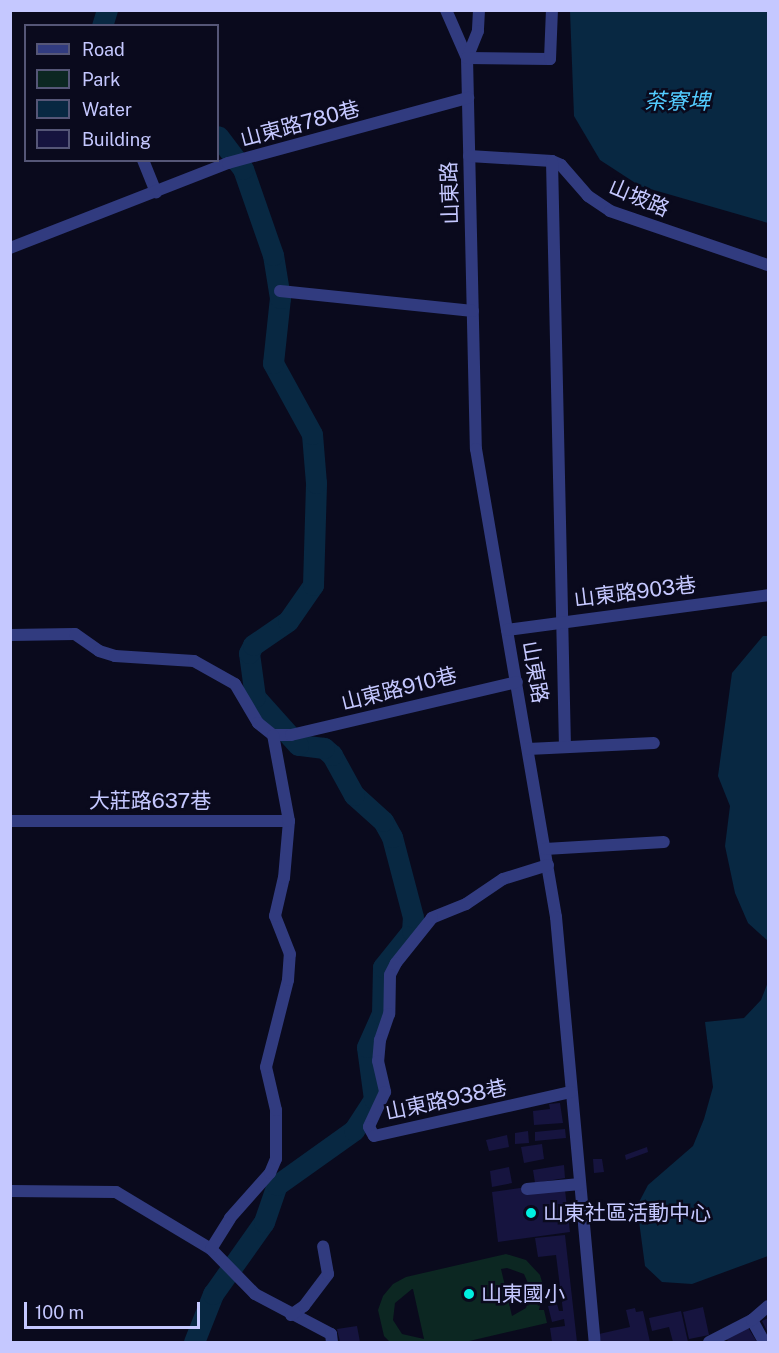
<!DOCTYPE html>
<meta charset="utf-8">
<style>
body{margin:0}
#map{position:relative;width:779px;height:1353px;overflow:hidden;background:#0a0a1d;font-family:"Public Sans","Noto Sans TC",sans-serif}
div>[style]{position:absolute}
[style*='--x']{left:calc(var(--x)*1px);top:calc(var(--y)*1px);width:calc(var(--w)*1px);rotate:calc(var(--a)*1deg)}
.green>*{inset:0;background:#0c2722}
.water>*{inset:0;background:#082842}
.river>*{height:21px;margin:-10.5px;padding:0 10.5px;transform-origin:10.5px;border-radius:10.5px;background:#082842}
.building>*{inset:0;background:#16143f}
.minor>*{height:12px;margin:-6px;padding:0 6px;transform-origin:6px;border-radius:6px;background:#313b7f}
.dots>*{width:16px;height:16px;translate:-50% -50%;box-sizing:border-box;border:3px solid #0a0a1d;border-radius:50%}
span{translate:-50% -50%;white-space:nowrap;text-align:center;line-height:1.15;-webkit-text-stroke:5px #0a0a1d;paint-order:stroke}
.street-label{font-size:21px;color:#c5c8ff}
.poi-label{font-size:21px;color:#c5c8ff}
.left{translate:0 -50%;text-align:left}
.water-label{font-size:22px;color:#53ccff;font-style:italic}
.frame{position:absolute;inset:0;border:12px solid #c5c8ff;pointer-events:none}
.legend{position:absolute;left:24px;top:24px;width:195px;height:138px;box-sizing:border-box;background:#0a0a1d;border:2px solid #555677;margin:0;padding:8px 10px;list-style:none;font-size:18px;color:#c5c8ff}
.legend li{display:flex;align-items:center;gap:12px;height:30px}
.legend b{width:30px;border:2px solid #555677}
.scale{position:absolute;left:24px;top:1302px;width:176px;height:27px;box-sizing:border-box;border:3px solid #c5c8ff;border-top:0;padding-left:8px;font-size:18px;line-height:21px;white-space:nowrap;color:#c5c8ff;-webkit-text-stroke:4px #0a0a1d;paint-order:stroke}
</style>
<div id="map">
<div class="green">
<i style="clip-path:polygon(evenodd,506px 1254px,526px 1260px,540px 1275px,544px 1289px,539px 1310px,544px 1310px,547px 1323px,465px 1342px,390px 1342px,384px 1336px,378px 1310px,383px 1296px,393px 1284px,406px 1277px,506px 1254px,507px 1268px,524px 1274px,531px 1290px,526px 1308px,512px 1316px,501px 1269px,507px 1268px,506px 1254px,412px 1289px,413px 1289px,424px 1339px,402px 1334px,393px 1320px,395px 1303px,412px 1289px)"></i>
</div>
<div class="water">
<i style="clip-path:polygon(570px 11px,768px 11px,768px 223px,640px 186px,600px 160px,574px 116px)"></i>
<i style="clip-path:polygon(763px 636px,768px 636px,768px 941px,748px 923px,735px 893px,725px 846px,730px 806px,718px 776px,732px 673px)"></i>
<i style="clip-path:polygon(768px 982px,768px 1256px,692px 1284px,662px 1282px,645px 1266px,637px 1206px,648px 1185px,693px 1146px,704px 1119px,713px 1087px,705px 1022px,744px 1018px,761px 1000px)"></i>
</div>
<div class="river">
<i style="--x:102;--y:26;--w:17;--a:-73"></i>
<i style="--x:194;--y:1342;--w:52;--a:-68.4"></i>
<i style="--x:213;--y:1294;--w:88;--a:-54.7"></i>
<i style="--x:264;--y:1222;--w:39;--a:-71"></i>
<i style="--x:277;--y:1185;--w:95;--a:-35.5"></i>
<i style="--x:354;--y:1130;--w:37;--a:-57"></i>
<i style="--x:374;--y:1099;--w:52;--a:-97.7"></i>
<i style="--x:367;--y:1047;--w:36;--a:-66"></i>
<i style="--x:382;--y:1014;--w:47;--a:-88.8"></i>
<i style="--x:383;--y:967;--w:46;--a:-51.1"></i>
<i style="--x:412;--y:931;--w:14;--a:-86"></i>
<i style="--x:413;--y:917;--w:83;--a:-104.7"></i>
<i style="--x:392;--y:837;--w:18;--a:-119"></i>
<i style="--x:383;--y:821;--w:39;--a:-138"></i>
<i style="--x:354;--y:795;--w:46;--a:-118.8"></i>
<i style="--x:332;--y:755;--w:11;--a:-139"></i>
<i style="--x:324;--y:748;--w:26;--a:-173"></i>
<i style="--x:298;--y:745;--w:64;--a:-131.9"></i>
<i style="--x:255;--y:697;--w:44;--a:-97.8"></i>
<i style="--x:249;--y:653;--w:9;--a:-63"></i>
<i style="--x:253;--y:645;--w:42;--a:-34.4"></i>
<i style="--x:288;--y:621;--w:44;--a:-55.2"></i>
<i style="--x:313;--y:585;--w:102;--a:-88.3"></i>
<i style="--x:316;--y:483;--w:49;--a:-94.7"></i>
<i style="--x:312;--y:434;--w:81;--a:-118.8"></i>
<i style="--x:273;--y:363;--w:65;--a:-83.9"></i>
<i style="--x:280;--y:298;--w:44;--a:-99.2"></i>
<i style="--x:273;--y:255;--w:91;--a:-109.2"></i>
<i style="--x:243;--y:169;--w:41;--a:-127.1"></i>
</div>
<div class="building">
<i style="clip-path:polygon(560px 1103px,563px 1123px,534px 1125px,533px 1111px,550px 1109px,549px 1104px)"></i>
<i style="clip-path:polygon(565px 1129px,566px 1138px,535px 1141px,535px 1132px)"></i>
<i style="clip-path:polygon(528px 1131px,529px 1143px,515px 1144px,515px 1133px)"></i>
<i style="clip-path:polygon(507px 1135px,509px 1147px,489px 1151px,486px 1140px)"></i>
<i style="clip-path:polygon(542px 1144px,544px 1159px,524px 1163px,521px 1147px)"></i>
<i style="clip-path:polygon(647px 1147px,648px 1152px,626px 1160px,625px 1155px)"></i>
<i style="clip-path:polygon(593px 1159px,602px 1159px,604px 1172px,594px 1173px)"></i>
<i style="clip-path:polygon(564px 1165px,565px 1178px,535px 1183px,533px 1170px)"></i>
<i style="clip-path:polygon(509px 1167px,512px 1183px,492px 1187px,490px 1171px)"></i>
<i style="clip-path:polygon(527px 1187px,565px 1190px,570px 1232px,498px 1242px,492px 1192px)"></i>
<i style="clip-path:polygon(565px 1235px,577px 1342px,552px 1342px,550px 1328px,565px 1326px,564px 1319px,552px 1322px,548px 1306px,557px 1304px,559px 1311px,563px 1311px,556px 1255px,538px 1257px,535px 1238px)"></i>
<i style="clip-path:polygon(703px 1307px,709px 1335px,689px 1339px,683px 1312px)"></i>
<i style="clip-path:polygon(635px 1308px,636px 1312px,643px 1311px,650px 1342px,601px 1342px,599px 1334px,630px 1327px,626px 1310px)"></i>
<i style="clip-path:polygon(681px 1311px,688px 1342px,673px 1342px,669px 1327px,652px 1331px,649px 1318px)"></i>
<i style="clip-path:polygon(768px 1318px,768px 1333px,762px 1321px)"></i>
<i style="clip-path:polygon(357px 1326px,360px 1342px,340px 1342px,337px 1329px)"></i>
<i style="clip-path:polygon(747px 1326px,757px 1342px,729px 1342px,726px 1339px)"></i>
</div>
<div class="minor">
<i style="--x:446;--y:10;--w:52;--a:66.4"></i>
<i style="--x:467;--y:58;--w:391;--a:88.7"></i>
<i style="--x:476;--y:449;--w:475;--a:80.3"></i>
<i style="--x:556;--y:917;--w:427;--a:84.8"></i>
<i style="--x:479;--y:10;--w:21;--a:93"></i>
<i style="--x:478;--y:31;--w:29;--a:112"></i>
<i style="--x:467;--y:58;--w:83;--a:0.7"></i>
<i style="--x:550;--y:59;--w:49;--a:-87.7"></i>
<i style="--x:469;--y:156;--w:83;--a:3.4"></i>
<i style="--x:552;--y:161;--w:10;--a:24"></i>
<i style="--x:561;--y:165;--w:41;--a:48.9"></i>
<i style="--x:588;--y:196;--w:27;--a:34"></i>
<i style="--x:610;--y:211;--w:167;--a:18.9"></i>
<i style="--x:143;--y:160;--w:35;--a:68"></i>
<i style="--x:552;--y:161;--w:585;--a:88.73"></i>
<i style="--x:10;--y:248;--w:234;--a:-21.3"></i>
<i style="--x:228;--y:163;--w:249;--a:-15.2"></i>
<i style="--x:280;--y:291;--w:194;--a:5.9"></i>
<i style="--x:507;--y:630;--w:263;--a:-7.6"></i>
<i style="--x:10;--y:635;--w:65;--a:-0.9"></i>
<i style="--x:75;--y:634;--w:29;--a:35"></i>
<i style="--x:99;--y:651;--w:17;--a:17"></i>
<i style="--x:115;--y:656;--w:79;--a:3.6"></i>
<i style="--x:194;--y:661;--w:47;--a:29.3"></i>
<i style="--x:235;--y:684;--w:45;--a:59.5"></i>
<i style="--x:258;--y:723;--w:19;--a:39"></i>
<i style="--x:273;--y:735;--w:18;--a:0"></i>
<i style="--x:291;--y:735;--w:232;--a:-13.2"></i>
<i style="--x:528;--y:749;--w:126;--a:-2.7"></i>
<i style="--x:10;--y:821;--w:279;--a:0"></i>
<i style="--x:545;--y:849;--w:119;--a:-3.4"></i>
<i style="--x:548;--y:865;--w:47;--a:162.7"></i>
<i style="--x:503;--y:879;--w:45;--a:146"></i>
<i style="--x:466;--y:904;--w:37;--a:158"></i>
<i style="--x:432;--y:918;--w:58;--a:128.7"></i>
<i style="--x:396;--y:963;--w:13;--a:117"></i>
<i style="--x:390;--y:975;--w:39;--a:91"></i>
<i style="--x:389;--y:1014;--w:28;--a:109"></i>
<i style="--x:380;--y:1040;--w:21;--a:95"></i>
<i style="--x:378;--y:1061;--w:32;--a:77"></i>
<i style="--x:385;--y:1092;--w:38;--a:115"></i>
<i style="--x:369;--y:1127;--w:10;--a:61"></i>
<i style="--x:374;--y:1136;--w:202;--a:-12.6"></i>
<i style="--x:527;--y:1189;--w:53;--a:-5.4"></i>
<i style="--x:10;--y:1191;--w:106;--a:0.5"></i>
<i style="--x:116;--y:1192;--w:111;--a:31"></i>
<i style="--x:211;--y:1249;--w:63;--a:45.6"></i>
<i style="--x:255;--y:1294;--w:86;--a:27.8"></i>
<i style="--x:331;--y:1334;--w:8;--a:83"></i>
<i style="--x:211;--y:1249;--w:36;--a:-58"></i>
<i style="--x:230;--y:1218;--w:60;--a:-48.4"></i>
<i style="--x:270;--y:1173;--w:15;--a:-67"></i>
<i style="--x:276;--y:1159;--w:49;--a:-90"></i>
<i style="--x:276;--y:1110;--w:44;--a:-103.1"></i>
<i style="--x:266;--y:1067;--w:90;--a:-75.8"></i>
<i style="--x:288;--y:980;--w:26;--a:-86"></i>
<i style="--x:290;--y:954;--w:41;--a:-111.5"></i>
<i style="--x:275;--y:916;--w:39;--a:-77"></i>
<i style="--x:284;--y:878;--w:57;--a:-85"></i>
<i style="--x:289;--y:821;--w:87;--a:-100.5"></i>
<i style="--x:291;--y:1315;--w:16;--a:-35"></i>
<i style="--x:304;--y:1306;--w:40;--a:-53"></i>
<i style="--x:328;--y:1274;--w:28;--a:-100"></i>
<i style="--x:752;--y:1320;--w:25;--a:61"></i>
<i style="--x:709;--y:1342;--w:48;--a:-27.1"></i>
<i style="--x:752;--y:1320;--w:21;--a:-41"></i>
</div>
<div class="dots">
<i style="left:531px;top:1213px;background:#00f0e1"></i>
<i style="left:469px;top:1294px;background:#00f0e1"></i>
</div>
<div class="street-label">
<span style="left:300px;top:124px;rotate:-15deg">山東路780巷</span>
<span style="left:450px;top:193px;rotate:-92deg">山東路</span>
<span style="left:639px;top:198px;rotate:23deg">山坡路</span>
<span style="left:635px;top:592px;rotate:-7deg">山東路903巷</span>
<span style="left:535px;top:672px;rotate:80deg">山東路</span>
<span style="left:399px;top:689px;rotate:-14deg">山東路910巷</span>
<span style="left:150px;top:801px">大莊路637巷</span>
<span style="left:446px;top:1100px;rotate:-12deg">山東路938巷</span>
</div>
<div class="poi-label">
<span class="left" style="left:543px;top:1213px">山東社區活動中心</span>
<span class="left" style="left:481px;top:1294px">山東國小</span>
</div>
<div class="water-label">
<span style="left:677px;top:102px">茶寮埤</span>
</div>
<div class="frame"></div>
<ul class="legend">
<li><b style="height:8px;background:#313b7f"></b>Road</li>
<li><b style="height:16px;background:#0c2722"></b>Park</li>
<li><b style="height:16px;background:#082842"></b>Water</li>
<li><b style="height:16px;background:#16143f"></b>Building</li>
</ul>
<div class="scale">100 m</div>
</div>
